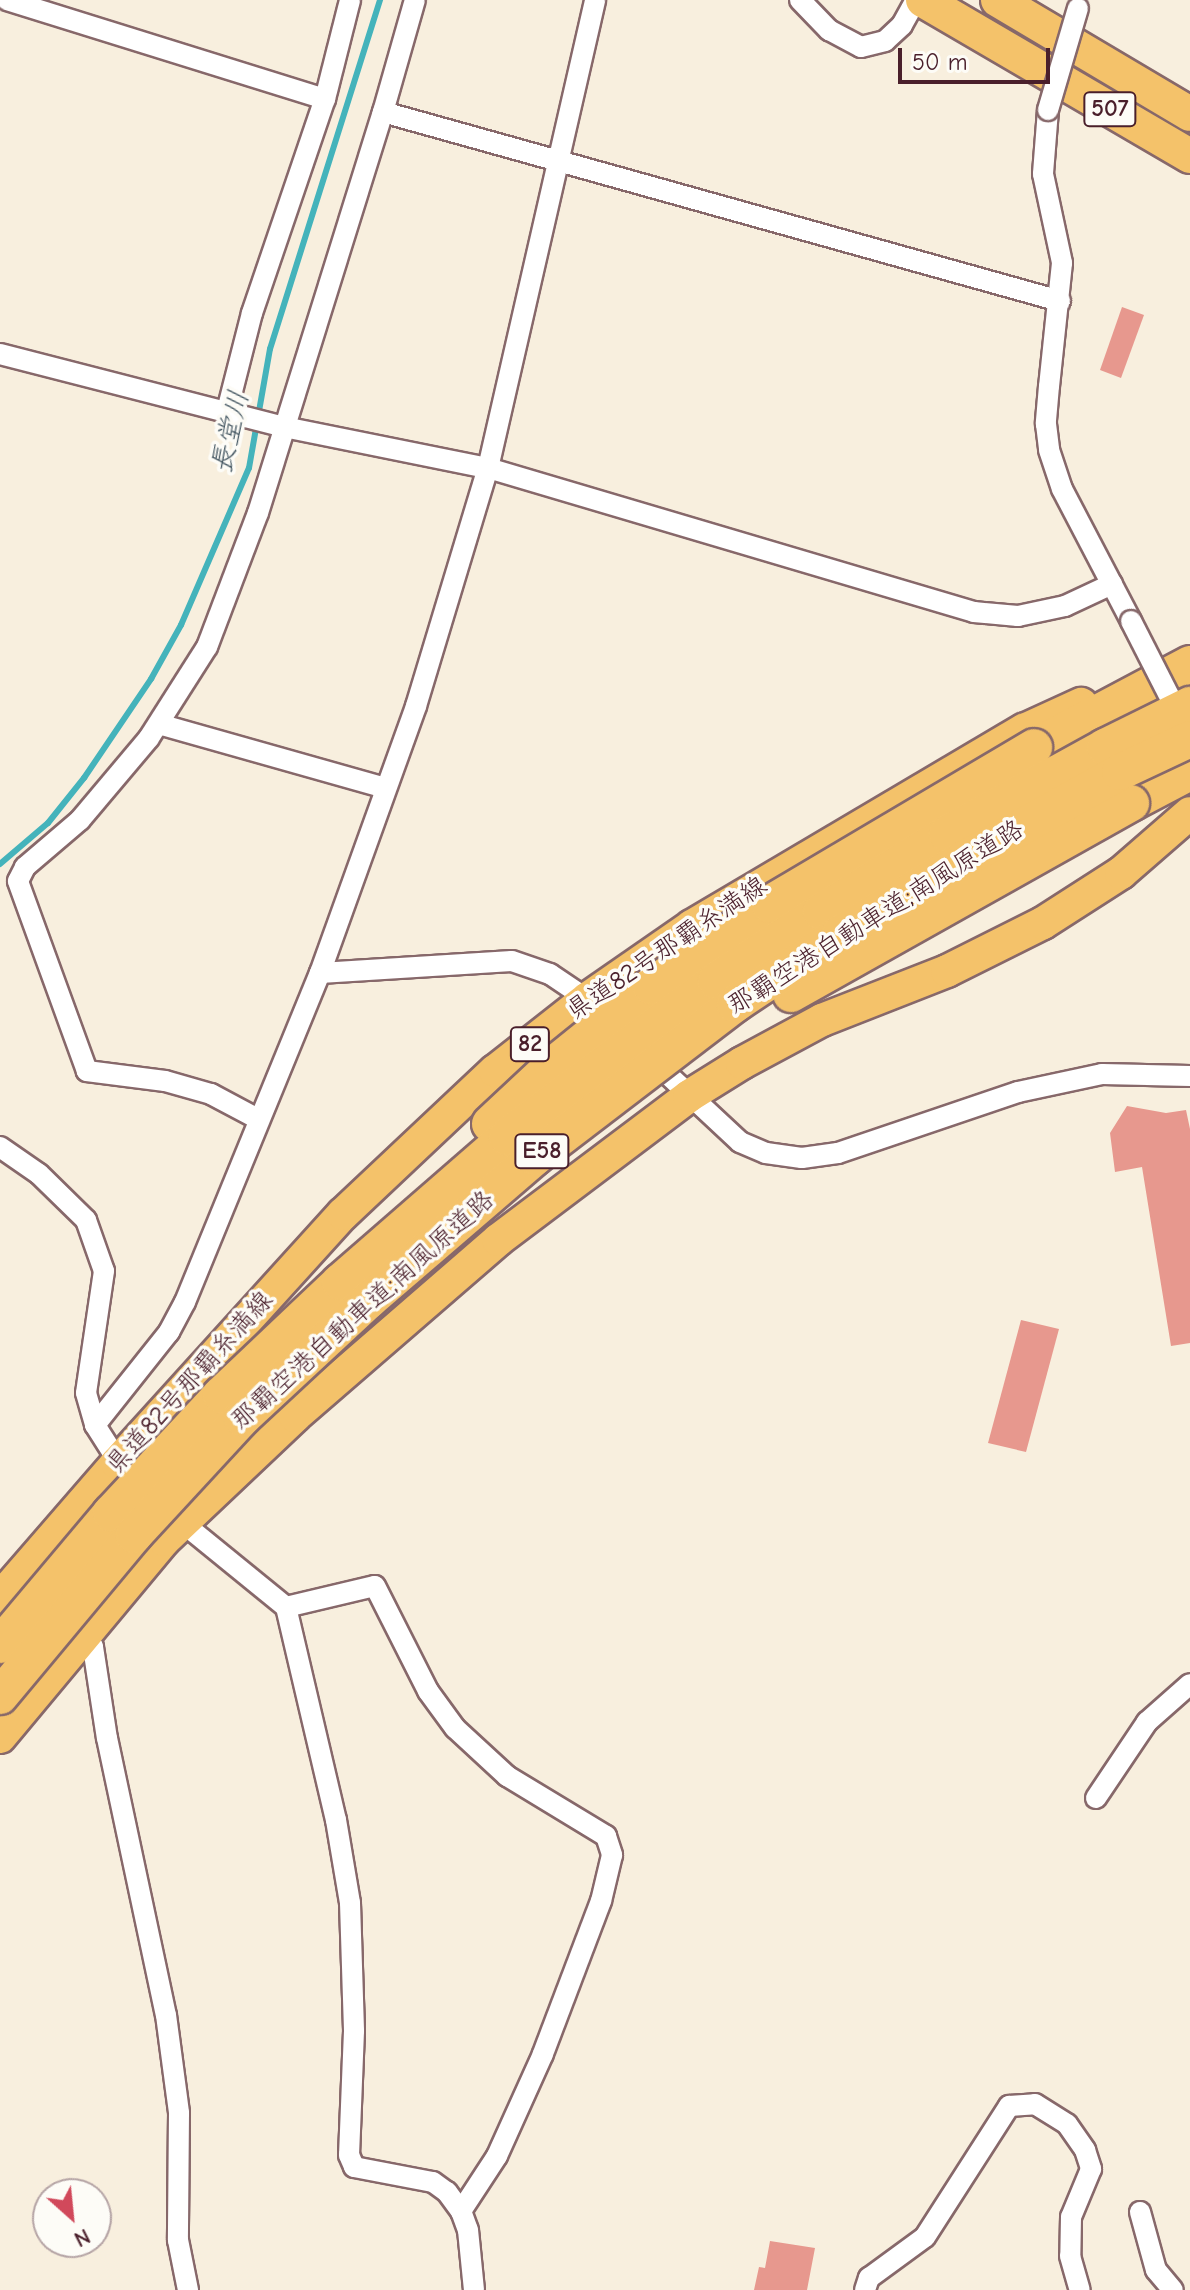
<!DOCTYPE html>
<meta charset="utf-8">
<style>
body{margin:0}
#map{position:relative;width:1190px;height:2290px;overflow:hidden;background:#f8efde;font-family:"Comic Neue","Klee One",sans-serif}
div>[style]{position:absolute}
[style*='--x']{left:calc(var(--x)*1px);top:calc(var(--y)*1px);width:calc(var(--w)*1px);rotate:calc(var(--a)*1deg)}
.stream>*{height:6px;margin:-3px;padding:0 3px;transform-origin:3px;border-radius:3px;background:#44b3bb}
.building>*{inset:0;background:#e7988e}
.roads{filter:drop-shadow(2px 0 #87686a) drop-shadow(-2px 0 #87686a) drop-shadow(0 2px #87686a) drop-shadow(0 -2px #87686a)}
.minor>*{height:20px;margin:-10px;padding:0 10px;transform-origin:10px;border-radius:10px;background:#fff}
.primary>*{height:32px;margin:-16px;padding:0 16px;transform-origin:16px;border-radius:16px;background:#f4c26a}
.trunk>*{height:34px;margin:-17px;padding:0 17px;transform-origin:17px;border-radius:17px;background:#f4c26a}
.motorway>*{height:36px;margin:-18px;padding:0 18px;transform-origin:18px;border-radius:18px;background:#f4c26a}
.bridges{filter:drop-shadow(2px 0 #87686a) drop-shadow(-2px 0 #87686a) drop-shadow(0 2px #87686a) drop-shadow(0 -2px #87686a)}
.minor-bridge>*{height:20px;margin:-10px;padding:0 10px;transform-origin:10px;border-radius:10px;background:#fff}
.motorway-bridge>*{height:36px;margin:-18px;padding:0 18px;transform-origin:18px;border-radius:18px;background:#f4c26a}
span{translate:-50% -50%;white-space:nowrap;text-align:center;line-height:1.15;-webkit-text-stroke:7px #fdfcf7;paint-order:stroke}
.shield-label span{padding:2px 6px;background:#fdfcf7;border:2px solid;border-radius:6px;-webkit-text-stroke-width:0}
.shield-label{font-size:24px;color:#4a1f2b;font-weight:700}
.street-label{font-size:26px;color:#4a1f2b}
.water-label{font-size:28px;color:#485a65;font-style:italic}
.north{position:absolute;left:32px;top:2178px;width:80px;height:80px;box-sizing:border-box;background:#fdfcf7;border:2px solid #b5a4a5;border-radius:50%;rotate:153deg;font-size:22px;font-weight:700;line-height:32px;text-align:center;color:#4a1f2b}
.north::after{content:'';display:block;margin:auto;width:28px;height:36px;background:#d1495b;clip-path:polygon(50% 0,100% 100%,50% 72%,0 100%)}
.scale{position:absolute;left:898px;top:48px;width:152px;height:36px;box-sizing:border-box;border:4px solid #4a1f2b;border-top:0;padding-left:10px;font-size:24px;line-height:28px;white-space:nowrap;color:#4a1f2b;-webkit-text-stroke:6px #fdfcf7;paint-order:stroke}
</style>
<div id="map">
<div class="stream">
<i style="--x:0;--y:864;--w:63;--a:-40.5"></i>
<i style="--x:48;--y:823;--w:58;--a:-51.3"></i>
<i style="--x:84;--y:778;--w:120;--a:-55.9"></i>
<i style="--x:151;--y:679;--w:62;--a:-60.9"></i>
<i style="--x:181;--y:625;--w:171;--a:-66.6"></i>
<i style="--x:249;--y:468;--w:121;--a:-80"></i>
<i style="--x:270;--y:349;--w:366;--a:-72.5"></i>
</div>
<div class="building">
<i style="clip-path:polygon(1122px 307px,1144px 315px,1121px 378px,1100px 370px)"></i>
<i style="clip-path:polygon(1127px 1106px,1166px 1113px,1186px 1110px,1190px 1129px,1190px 1343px,1171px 1346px,1142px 1167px,1115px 1172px,1110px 1133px)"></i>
<i style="clip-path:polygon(1021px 1320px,1059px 1329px,1026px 1452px,988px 1443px)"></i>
<i style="clip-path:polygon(770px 2241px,815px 2248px,807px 2290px,754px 2290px,759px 2267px,765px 2268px)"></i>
</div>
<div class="roads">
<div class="minor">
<i style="--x:7;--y:0;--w:333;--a:17.3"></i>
<i style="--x:800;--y:0;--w:42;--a:46"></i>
<i style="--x:829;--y:30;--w:36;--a:28"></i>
<i style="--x:861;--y:47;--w:25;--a:-14"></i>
<i style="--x:885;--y:41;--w:23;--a:-43"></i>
<i style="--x:902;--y:25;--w:29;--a:-61"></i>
<i style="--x:1048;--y:110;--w:64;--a:94.5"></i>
<i style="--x:1043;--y:174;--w:91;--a:77.9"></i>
<i style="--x:1062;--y:263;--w:124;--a:96"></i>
<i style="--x:1049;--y:386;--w:38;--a:95"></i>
<i style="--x:1046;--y:424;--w:26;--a:83"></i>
<i style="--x:1049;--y:450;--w:41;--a:71.6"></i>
<i style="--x:1062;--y:489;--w:149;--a:62.4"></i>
<i style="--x:383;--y:112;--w:703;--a:15.6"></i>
<i style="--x:0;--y:354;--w:293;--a:14.4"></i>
<i style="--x:284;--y:427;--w:208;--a:11.4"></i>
<i style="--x:488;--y:468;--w:507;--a:16.5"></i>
<i style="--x:974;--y:612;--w:44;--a:5.2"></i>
<i style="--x:1018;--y:616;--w:48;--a:-12"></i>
<i style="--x:1065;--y:606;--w:52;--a:-25.1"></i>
<i style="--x:227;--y:411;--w:101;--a:-75.7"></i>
<i style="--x:252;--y:313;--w:226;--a:-71.2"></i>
<i style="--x:325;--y:99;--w:102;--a:-75.8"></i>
<i style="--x:159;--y:724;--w:235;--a:15.8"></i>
<i style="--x:320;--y:973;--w:192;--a:-3.6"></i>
<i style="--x:512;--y:961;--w:40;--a:18.9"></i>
<i style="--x:550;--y:974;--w:55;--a:34"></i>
<i style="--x:650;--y:1058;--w:123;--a:43"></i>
<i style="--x:740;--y:1142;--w:28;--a:23"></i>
<i style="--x:766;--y:1153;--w:36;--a:8"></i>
<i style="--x:802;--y:1158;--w:36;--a:-8"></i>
<i style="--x:838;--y:1153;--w:190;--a:-18.7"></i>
<i style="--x:1018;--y:1092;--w:86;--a:-12.1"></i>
<i style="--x:1102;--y:1074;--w:88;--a:1.3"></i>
<i style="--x:258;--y:1119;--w:53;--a:-152"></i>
<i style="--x:211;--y:1094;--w:48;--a:-164.2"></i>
<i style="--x:165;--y:1081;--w:79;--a:-172.7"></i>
<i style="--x:87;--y:1071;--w:202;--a:-110"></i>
<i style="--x:18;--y:881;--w:16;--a:-63"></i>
<i style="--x:25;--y:867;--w:72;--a:-40.5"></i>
<i style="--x:80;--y:820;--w:107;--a:-49.9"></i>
<i style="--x:149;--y:738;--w:108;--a:-57.5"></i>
<i style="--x:207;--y:647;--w:143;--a:-69.2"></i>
<i style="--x:258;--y:513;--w:420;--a:-72.7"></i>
<i style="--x:383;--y:112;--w:116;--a:-74.1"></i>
<i style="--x:0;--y:1147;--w:47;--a:34.7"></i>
<i style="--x:39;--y:1174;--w:66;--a:44.4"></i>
<i style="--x:86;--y:1220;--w:54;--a:70.6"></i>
<i style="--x:104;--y:1271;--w:123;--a:98.4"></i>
<i style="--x:86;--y:1393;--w:33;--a:74"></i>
<i style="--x:95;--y:1425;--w:52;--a:57.5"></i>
<i style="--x:95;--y:1425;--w:119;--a:-51.5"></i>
<i style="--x:169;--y:1332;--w:34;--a:-62"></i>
<i style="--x:185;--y:1302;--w:356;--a:-67.7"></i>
<i style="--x:320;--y:973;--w:284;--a:-70.2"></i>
<i style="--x:416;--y:706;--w:249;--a:-73.2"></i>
<i style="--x:488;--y:468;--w:480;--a:-77.1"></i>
<i style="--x:173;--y:1515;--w:146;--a:39.2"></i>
<i style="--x:286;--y:1607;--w:219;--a:76.8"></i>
<i style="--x:336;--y:1820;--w:84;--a:80.4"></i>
<i style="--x:350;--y:1903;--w:128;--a:88.2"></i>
<i style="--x:354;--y:2031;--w:124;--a:92.3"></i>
<i style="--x:349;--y:2155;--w:13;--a:67"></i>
<i style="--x:354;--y:2167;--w:80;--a:10.8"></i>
<i style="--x:433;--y:2182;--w:17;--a:36"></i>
<i style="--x:447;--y:2192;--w:24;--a:54"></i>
<i style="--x:461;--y:2211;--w:20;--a:70"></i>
<i style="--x:468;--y:2230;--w:60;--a:84.3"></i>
<i style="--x:286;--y:1607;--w:91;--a:-13.3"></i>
<i style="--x:375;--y:1586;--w:118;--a:63.2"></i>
<i style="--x:428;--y:1691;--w:46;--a:53.9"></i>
<i style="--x:455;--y:1728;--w:71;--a:42.7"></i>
<i style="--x:507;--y:1776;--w:116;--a:31.2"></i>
<i style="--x:606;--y:1836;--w:20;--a:72"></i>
<i style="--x:612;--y:1855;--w:47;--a:103.4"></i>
<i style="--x:601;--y:1901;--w:164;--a:110.8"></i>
<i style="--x:543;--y:2054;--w:112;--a:114.3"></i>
<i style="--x:497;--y:2156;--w:66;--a:123.2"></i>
<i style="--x:85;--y:1631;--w:18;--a:63"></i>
<i style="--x:93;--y:1647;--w:92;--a:81.3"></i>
<i style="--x:107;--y:1738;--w:283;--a:78"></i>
<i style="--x:166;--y:2015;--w:99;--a:82.4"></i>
<i style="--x:179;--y:2113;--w:127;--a:90.5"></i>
<i style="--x:178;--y:2240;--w:51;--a:78.7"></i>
<i style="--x:1096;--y:1798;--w:92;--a:-56.1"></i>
<i style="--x:1147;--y:1722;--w:57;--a:-41.5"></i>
<i style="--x:1140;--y:2212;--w:60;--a:74.6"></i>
<i style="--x:1156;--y:2270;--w:26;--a:50"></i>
<i style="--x:865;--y:2290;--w:13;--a:-72"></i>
<i style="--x:869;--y:2278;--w:69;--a:-36.2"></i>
<i style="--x:925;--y:2237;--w:156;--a:-57.3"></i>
<i style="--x:1009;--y:2106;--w:26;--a:-4"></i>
<i style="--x:1035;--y:2104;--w:38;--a:32"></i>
<i style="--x:1067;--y:2124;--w:32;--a:55"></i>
<i style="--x:1085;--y:2150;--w:20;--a:72"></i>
<i style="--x:1091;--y:2169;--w:52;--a:112.6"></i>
<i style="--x:1071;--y:2217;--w:39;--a:91"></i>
<i style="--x:1070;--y:2256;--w:35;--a:74"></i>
</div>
<div class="primary">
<i style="--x:0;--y:1598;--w:179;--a:-49.1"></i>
<i style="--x:117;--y:1463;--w:336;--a:-47.8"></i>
<i style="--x:343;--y:1214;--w:209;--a:-43.3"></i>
<i style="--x:495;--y:1071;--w:118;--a:-38.1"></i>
<i style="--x:588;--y:998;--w:126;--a:-34.7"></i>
<i style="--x:692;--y:926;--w:386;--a:-30.6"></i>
<i style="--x:1024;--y:730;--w:63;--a:-24.5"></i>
<i style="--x:0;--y:1737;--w:256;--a:-50.2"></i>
<i style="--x:164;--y:1540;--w:180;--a:-43.4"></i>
<i style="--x:295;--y:1416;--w:269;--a:-40.9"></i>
<i style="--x:498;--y:1240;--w:239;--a:-37"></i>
<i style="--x:689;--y:1096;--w:62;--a:-31.9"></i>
<i style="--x:742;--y:1063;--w:91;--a:-28.3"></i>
<i style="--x:822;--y:1020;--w:134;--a:-21.4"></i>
<i style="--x:947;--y:971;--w:107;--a:-26.6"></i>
<i style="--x:1043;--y:923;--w:93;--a:-32.7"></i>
<i style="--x:1121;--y:873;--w:91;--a:-41"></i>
</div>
<div class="trunk">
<i style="--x:923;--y:0;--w:309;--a:30.3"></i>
<i style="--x:998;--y:0;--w:223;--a:30.7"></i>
</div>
<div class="motorway">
<i style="--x:1034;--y:747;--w:177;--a:-28"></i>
<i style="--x:1131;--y:803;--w:67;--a:-27.7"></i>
</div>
</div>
<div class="bridges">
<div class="minor-bridge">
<i style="--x:1048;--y:110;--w:106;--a:-73.6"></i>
<i style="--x:1131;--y:621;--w:108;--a:63"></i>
</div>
<div class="motorway-bridge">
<i style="--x:791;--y:994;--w:390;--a:-29.3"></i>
<i style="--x:490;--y:1124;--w:85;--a:-43.1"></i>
<i style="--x:552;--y:1066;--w:127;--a:-38.9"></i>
<i style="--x:651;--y:986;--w:144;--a:-34.8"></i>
<i style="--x:769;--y:904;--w:308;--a:-30.6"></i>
<i style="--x:0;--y:1645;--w:172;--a:-49.9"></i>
<i style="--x:111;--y:1513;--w:161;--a:-47"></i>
<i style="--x:221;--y:1395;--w:164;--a:-43.5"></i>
<i style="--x:340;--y:1282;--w:221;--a:-41"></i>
<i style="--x:507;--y:1137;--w:261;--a:-36.7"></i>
<i style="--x:716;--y:981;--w:126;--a:-33.3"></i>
<i style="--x:821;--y:912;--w:148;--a:-31.8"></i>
<i style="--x:947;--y:834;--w:180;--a:-28.8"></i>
<i style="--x:1105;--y:747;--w:95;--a:-26.3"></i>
<i style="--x:0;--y:1696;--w:209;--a:-50.2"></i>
<i style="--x:134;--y:1535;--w:159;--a:-47.3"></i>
<i style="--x:242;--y:1418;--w:173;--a:-42.9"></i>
<i style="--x:369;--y:1300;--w:219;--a:-40.7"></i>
<i style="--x:535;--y:1157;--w:252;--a:-37.4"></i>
<i style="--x:735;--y:1004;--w:126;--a:-33.7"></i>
<i style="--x:840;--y:934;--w:145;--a:-31.2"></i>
<i style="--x:964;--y:859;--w:179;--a:-29.1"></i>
<i style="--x:1120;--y:772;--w:77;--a:-25.2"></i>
</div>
</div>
<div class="shield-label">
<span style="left:1110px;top:109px">507</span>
<span style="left:530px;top:1044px">82</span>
<span style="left:542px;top:1151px">E58</span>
</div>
<div class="street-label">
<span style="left:876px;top:918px;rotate:-32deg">那覇空港自動車道;南風原道路</span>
<span style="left:667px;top:949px;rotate:-34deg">県道82号那覇糸満線</span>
<span style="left:363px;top:1311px;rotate:-42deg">那覇空港自動車道;南風原道路</span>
<span style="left:190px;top:1383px;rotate:-48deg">県道82号那覇糸満線</span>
</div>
<div class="water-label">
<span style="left:230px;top:432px;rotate:-77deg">長堂川</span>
</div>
<div class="north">N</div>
<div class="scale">50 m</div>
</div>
